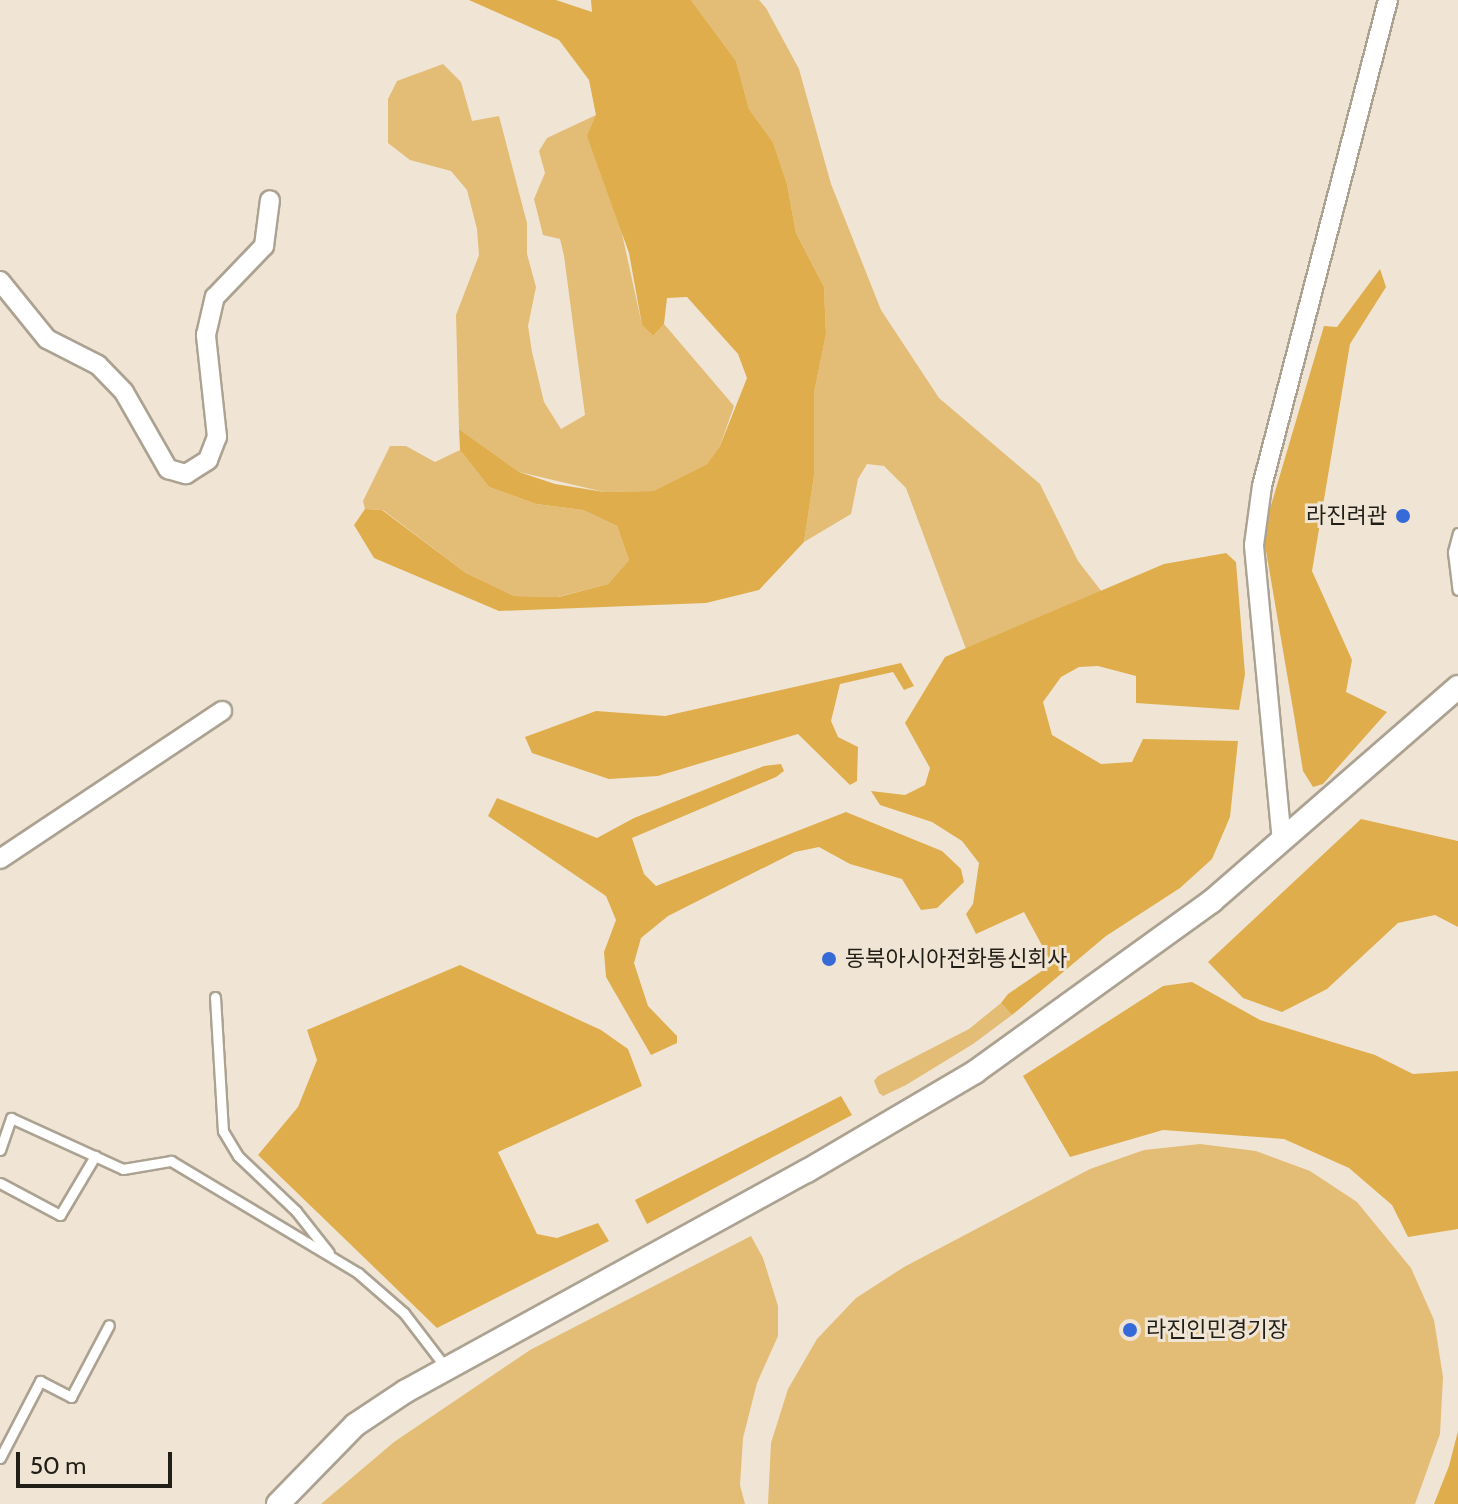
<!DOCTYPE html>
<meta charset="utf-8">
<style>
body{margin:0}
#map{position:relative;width:1458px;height:1504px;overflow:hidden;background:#f0e5d4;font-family:Cabin,"Noto Sans KR",sans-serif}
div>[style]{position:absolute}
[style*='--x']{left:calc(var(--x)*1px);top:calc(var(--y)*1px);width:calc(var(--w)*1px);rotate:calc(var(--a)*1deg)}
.green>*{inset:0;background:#e3bc76}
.forest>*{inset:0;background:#dfad4c}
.roads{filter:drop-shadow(2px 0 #aca292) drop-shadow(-2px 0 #aca292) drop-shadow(0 2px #aca292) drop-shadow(0 -2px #aca292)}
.service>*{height:9px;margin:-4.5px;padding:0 4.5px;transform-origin:4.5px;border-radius:4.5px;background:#fff}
.minor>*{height:18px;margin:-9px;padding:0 9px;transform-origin:9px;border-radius:9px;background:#fff}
.tertiary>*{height:22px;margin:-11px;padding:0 11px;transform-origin:11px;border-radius:11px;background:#fff}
.dots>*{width:22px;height:22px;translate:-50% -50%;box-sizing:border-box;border:4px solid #f0e5d4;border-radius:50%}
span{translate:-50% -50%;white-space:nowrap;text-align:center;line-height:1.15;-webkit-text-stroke:6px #f0e5d4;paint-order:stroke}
.poi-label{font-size:22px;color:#211d17}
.right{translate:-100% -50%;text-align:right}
.left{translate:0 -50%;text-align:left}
.scale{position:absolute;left:16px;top:1452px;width:156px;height:36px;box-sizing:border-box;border:4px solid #211d17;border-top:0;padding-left:10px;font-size:24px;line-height:28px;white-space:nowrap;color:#211d17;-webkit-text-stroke:6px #f0e5d4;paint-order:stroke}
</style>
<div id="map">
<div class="green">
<i style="clip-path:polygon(691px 0,759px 0,766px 8px,799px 69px,831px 184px,881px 310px,939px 398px,1040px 484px,1078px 561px,1102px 592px,966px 649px,906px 488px,884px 466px,867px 464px,858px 479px,851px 514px,804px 542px,814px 476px,814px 393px,826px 334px,824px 287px,796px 233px,787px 184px,773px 142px,749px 109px,736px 61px)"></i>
<i style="clip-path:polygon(443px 64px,461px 82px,472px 121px,499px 116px,527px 223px,527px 254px,536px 287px,528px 326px,532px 352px,544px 402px,561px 429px,585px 415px,564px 256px,560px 239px,543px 235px,534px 199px,545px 173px,539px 151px,547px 138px,596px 115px,642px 325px,653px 336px,664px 324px,734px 406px,720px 446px,707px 464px,653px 491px,604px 492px,519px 472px,459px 429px,456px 315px,479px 255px,477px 229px,467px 190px,451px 171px,410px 160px,388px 143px,388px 99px,397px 81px)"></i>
<i style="clip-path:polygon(390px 446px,406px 446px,435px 462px,460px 450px,489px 487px,536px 504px,583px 510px,617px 526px,629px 560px,608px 584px,558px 597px,514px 596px,466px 573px,383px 510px,365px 509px,363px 501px)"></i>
<i style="clip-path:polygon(1001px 1003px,1012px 1015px,973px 1044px,906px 1085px,883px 1096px,879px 1093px,874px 1081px,878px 1076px,969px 1029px)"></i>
<i style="clip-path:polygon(1200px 1144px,1256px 1151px,1310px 1171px,1357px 1202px,1411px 1268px,1434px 1320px,1443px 1377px,1440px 1434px,1415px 1504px,768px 1504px,771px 1443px,788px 1389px,817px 1339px,856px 1298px,904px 1267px,1090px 1169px,1144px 1150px)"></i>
<i style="clip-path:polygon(751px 1236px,763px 1258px,778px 1306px,778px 1336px,757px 1383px,743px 1438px,740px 1485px,745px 1504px,321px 1504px,394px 1442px,530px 1350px)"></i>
</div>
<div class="forest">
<i style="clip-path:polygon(469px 0,556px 0,592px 12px,591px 0,691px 0,736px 61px,749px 109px,773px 142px,787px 184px,796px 233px,824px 287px,826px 334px,814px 393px,814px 476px,804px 542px,759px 590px,706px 603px,499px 611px,374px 558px,354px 525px,365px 509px,382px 510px,466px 573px,514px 596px,559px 597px,608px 584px,629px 560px,617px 526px,583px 510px,536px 504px,489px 487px,460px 450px,459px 429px,519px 472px,555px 484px,604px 492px,653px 491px,707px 464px,720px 446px,747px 378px,738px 354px,687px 297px,667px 298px,664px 324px,653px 336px,642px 325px,629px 253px,587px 136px,596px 115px,589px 80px,559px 40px)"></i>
<i style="clip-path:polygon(1380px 269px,1386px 287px,1350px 344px,1312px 571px,1352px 660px,1346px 692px,1387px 712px,1323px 784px,1313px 787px,1303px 771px,1294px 715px,1265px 545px,1267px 519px,1324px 326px,1337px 327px)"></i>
<i style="clip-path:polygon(1226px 553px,1236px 562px,1245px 674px,1239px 710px,1136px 703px,1136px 676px,1098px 666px,1079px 667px,1061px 677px,1043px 702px,1052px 735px,1101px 764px,1132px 762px,1143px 739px,1238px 741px,1230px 817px,1212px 859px,1180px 888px,1106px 936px,1012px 1015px,1001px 1003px,1008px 994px,1052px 964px,1024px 912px,976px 934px,966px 914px,973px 904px,979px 863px,962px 841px,932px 822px,880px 805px,871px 791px,905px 795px,925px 785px,930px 768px,905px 723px,945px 657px,1164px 564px)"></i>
<i style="clip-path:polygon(901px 663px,914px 686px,904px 690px,893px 672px,840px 684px,831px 721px,838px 737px,858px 747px,857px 781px,850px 785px,798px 734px,658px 776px,609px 779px,532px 753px,525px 737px,596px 711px,665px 716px)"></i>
<i style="clip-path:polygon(781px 764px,784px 771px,776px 777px,632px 838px,644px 874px,656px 886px,846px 812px,942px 851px,961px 869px,964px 882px,937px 908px,921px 910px,902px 879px,850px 864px,819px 847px,795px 852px,668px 916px,641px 938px,634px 963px,648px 1006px,677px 1036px,677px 1043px,651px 1055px,606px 977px,604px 952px,616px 920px,606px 896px,488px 816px,497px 798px,597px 838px,634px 818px,764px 766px)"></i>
<i style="clip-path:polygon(1361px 819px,1458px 841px,1458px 927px,1435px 915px,1398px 923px,1327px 989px,1282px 1012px,1243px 998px,1208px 962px)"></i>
<i style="clip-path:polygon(460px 965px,601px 1030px,628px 1049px,642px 1086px,498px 1152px,537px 1234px,557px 1238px,598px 1223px,609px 1241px,437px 1328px,258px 1155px,298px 1107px,317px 1060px,307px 1030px)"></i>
<i style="clip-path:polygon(1192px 982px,1260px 1020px,1375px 1055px,1413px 1074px,1458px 1071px,1458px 1229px,1408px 1237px,1392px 1205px,1349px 1168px,1284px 1139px,1163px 1130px,1070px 1157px,1023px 1076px,1163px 986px)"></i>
<i style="clip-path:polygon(841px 1096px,852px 1115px,647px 1224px,635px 1200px)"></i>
<i style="clip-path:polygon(1458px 1431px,1458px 1504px,1434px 1504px,1449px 1466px)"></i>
</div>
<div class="roads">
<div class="service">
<i style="--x:1458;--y:533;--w:20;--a:105"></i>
<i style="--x:1453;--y:552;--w:38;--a:83"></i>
<i style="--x:215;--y:997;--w:134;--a:86.6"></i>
<i style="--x:223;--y:1131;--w:29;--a:59"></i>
<i style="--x:238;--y:1156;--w:80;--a:43.5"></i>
<i style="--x:296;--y:1211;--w:53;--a:51.8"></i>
<i style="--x:0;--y:1150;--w:34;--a:-71"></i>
<i style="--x:11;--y:1118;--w:123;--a:24.5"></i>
<i style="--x:123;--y:1169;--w:49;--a:-9.5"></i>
<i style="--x:171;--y:1161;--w:218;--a:30.9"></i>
<i style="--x:358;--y:1273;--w:61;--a:41"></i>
<i style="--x:404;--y:1313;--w:69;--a:52.6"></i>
<i style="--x:0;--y:1183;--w:68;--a:28.1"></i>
<i style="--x:60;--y:1215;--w:69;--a:-59.3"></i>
<i style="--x:0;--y:1458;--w:87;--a:-62.5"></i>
<i style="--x:40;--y:1381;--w:35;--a:27"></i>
<i style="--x:71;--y:1397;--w:81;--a:-62.2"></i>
</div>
<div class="minor">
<i style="--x:0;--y:281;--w:75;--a:51"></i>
<i style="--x:47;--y:339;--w:57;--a:27"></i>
<i style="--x:98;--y:365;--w:37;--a:46"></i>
<i style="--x:124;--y:392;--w:89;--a:60.3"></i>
<i style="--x:168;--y:469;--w:19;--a:16"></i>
<i style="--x:186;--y:474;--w:26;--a:-32"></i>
<i style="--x:208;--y:460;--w:25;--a:-69"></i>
<i style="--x:217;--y:437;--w:103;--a:-96.2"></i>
<i style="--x:206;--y:335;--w:39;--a:-77"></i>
<i style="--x:215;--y:297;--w:71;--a:-46.1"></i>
<i style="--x:264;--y:246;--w:46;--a:-82.6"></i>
<i style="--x:1282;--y:842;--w:298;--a:-95.4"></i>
<i style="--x:1254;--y:545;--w:60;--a:-82.3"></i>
<i style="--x:1262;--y:486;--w:502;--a:-75.47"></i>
<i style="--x:0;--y:859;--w:267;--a:-33.7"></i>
</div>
<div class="tertiary">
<i style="--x:278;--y:1504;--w:110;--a:-45.7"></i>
<i style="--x:355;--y:1425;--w:61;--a:-33.7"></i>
<i style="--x:406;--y:1391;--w:457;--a:-28.8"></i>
<i style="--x:807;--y:1171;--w:195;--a:-30.5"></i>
<i style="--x:975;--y:1072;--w:292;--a:-35.8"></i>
<i style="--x:1212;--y:901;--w:326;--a:-41"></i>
</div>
</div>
<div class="dots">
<i style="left:1403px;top:516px;background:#376ad9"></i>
<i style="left:829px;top:959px;background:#376ad9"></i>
<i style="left:1130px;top:1330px;background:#376ad9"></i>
</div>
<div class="poi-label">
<span class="right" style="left:1387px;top:516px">라진려관</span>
<span class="left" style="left:845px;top:959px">동북아시아전화통신회사</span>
<span class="left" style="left:1146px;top:1330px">라진인민경기장</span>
</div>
<div class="scale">50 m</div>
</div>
